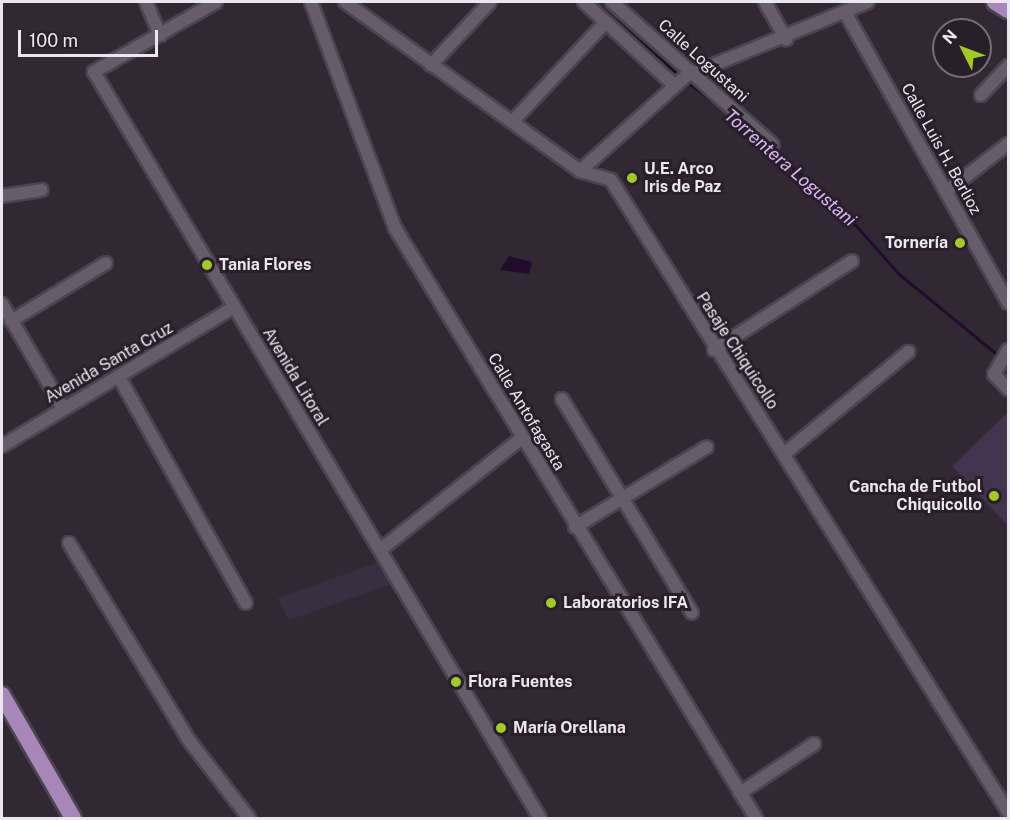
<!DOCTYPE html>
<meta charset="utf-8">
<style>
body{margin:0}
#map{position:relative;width:1010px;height:820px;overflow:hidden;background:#302934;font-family:"Public Sans",sans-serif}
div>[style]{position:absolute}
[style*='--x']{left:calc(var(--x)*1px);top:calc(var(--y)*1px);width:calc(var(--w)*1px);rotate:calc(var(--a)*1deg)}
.built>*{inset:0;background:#3a2f40}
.green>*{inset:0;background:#44334c}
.water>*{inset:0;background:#220c2c}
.stream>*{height:3px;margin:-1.5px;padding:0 1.5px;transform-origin:1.5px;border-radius:1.5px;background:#220c2c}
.roads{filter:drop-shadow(2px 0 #4b454f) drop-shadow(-2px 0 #4b454f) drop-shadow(0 2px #4b454f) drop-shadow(0 -2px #4b454f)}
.minor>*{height:12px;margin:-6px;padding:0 6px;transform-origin:6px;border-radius:6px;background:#655d6a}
.major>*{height:16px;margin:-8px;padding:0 8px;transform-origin:8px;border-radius:8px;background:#a786b9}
.dots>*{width:16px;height:16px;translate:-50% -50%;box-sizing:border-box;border:3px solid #271f2a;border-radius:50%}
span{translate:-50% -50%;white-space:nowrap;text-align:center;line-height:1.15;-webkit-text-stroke:6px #271f2a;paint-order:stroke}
.street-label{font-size:16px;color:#ece7ef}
.poi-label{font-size:16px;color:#ece7ef;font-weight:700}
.left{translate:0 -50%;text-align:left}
.right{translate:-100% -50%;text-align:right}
.water-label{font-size:18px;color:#dfb6f4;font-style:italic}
.frame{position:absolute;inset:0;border:3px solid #ece7ef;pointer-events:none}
.north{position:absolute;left:932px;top:18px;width:60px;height:60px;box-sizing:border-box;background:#271f2a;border:2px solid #766f79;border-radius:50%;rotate:312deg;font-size:16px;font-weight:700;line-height:24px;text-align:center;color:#ece7ef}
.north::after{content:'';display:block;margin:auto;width:21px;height:27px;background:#a1c929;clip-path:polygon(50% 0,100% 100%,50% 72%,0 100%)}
.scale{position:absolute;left:18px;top:30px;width:140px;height:27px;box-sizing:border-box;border:3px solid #ece7ef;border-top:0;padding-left:8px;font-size:18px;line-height:21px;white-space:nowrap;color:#ece7ef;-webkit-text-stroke:4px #271f2a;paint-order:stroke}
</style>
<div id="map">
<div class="built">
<i style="clip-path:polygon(379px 562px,390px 585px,289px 620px,278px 598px)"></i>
</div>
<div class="green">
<i style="clip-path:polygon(1008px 412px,1008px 526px,952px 466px)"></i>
</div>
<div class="water">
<i style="clip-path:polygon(509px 256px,532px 262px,529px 274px,500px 270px)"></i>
</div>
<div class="stream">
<i style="--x:594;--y:2;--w:115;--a:40.8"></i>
<i style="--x:686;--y:81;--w:50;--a:36.9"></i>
<i style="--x:770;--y:148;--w:96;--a:40.8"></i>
<i style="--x:843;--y:211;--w:84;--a:48.4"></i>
<i style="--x:899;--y:274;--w:131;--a:39.4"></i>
</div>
<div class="roads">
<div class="minor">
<i style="--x:146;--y:2;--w:36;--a:67"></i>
<i style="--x:216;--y:2;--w:141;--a:150.2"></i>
<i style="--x:94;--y:72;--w:869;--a:59.13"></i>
<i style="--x:311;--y:2;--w:241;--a:69.6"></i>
<i style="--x:395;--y:228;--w:692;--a:58.54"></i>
<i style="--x:345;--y:2;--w:289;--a:35.7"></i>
<i style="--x:580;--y:171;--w:32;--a:16"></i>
<i style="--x:611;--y:180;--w:746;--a:57.86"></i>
<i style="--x:584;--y:2;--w:122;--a:42.7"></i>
<i style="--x:612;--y:2;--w:215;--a:41.6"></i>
<i style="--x:765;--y:2;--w:43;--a:60.4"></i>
<i style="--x:845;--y:12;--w:334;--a:60.7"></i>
<i style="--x:431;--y:65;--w:86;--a:-46.9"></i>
<i style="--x:981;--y:95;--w:40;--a:-47"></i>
<i style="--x:512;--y:122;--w:137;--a:-46.8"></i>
<i style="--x:580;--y:171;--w:142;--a:-41.9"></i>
<i style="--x:686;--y:76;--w:196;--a:-22.1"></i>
<i style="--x:947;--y:191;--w:77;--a:-37.6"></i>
<i style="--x:2;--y:196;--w:40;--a:-8.5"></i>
<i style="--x:2;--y:304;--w:121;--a:59.6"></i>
<i style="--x:11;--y:321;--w:111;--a:-31.4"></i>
<i style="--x:714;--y:350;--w:164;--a:-32.8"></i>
<i style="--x:1008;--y:350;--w:28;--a:120"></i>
<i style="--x:994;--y:374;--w:21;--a:47"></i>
<i style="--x:119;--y:377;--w:259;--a:60.7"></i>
<i style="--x:562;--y:399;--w:250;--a:58.7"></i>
<i style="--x:2;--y:446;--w:269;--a:-30.9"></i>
<i style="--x:784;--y:454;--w:161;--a:-39.4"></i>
<i style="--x:575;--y:527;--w:154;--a:-31.2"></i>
<i style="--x:69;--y:543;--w:229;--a:58.7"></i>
<i style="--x:188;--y:739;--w:100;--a:52.3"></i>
<i style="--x:380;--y:550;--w:181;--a:-38.3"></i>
<i style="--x:740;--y:793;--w:89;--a:-33.5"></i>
</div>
<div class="major">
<i style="--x:995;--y:2;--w:15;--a:32"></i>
<i style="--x:2;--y:695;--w:142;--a:60"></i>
</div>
</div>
<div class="dots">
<i style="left:632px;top:178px;background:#a1c929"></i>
<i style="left:960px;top:243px;background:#a1c929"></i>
<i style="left:207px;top:265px;background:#a1c929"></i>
<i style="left:994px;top:496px;background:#a1c929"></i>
<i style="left:551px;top:603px;background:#a1c929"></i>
<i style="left:456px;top:682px;background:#a1c929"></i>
<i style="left:501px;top:728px;background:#a1c929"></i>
</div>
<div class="street-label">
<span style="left:703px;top:61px;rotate:42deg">Calle Logustani</span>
<span style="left:941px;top:149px;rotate:61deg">Calle Luis H. Berlioz</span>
<span style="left:737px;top:351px;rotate:57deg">Pasaje Chiquicollo</span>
<span style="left:109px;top:363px;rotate:-30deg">Avenida Santa Cruz</span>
<span style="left:295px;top:377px;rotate:59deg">Avenida Litoral</span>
<span style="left:526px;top:412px;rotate:59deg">Calle Antofagasta</span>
</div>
<div class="poi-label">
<span class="left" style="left:644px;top:178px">U.E. Arco<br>Iris de Paz</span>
<span class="right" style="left:948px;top:243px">Tornería</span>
<span class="left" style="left:219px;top:265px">Tania Flores</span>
<span class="right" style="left:982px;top:496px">Cancha de Futbol<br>Chiquicollo</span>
<span class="left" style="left:563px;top:603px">Laboratorios IFA</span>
<span class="left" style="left:468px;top:682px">Flora Fuentes</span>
<span class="left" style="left:513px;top:728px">María Orellana</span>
</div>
<div class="water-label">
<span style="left:790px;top:168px;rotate:41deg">Torrentera Logustani</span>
</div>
<div class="frame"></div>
<div class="north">N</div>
<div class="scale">100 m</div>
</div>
